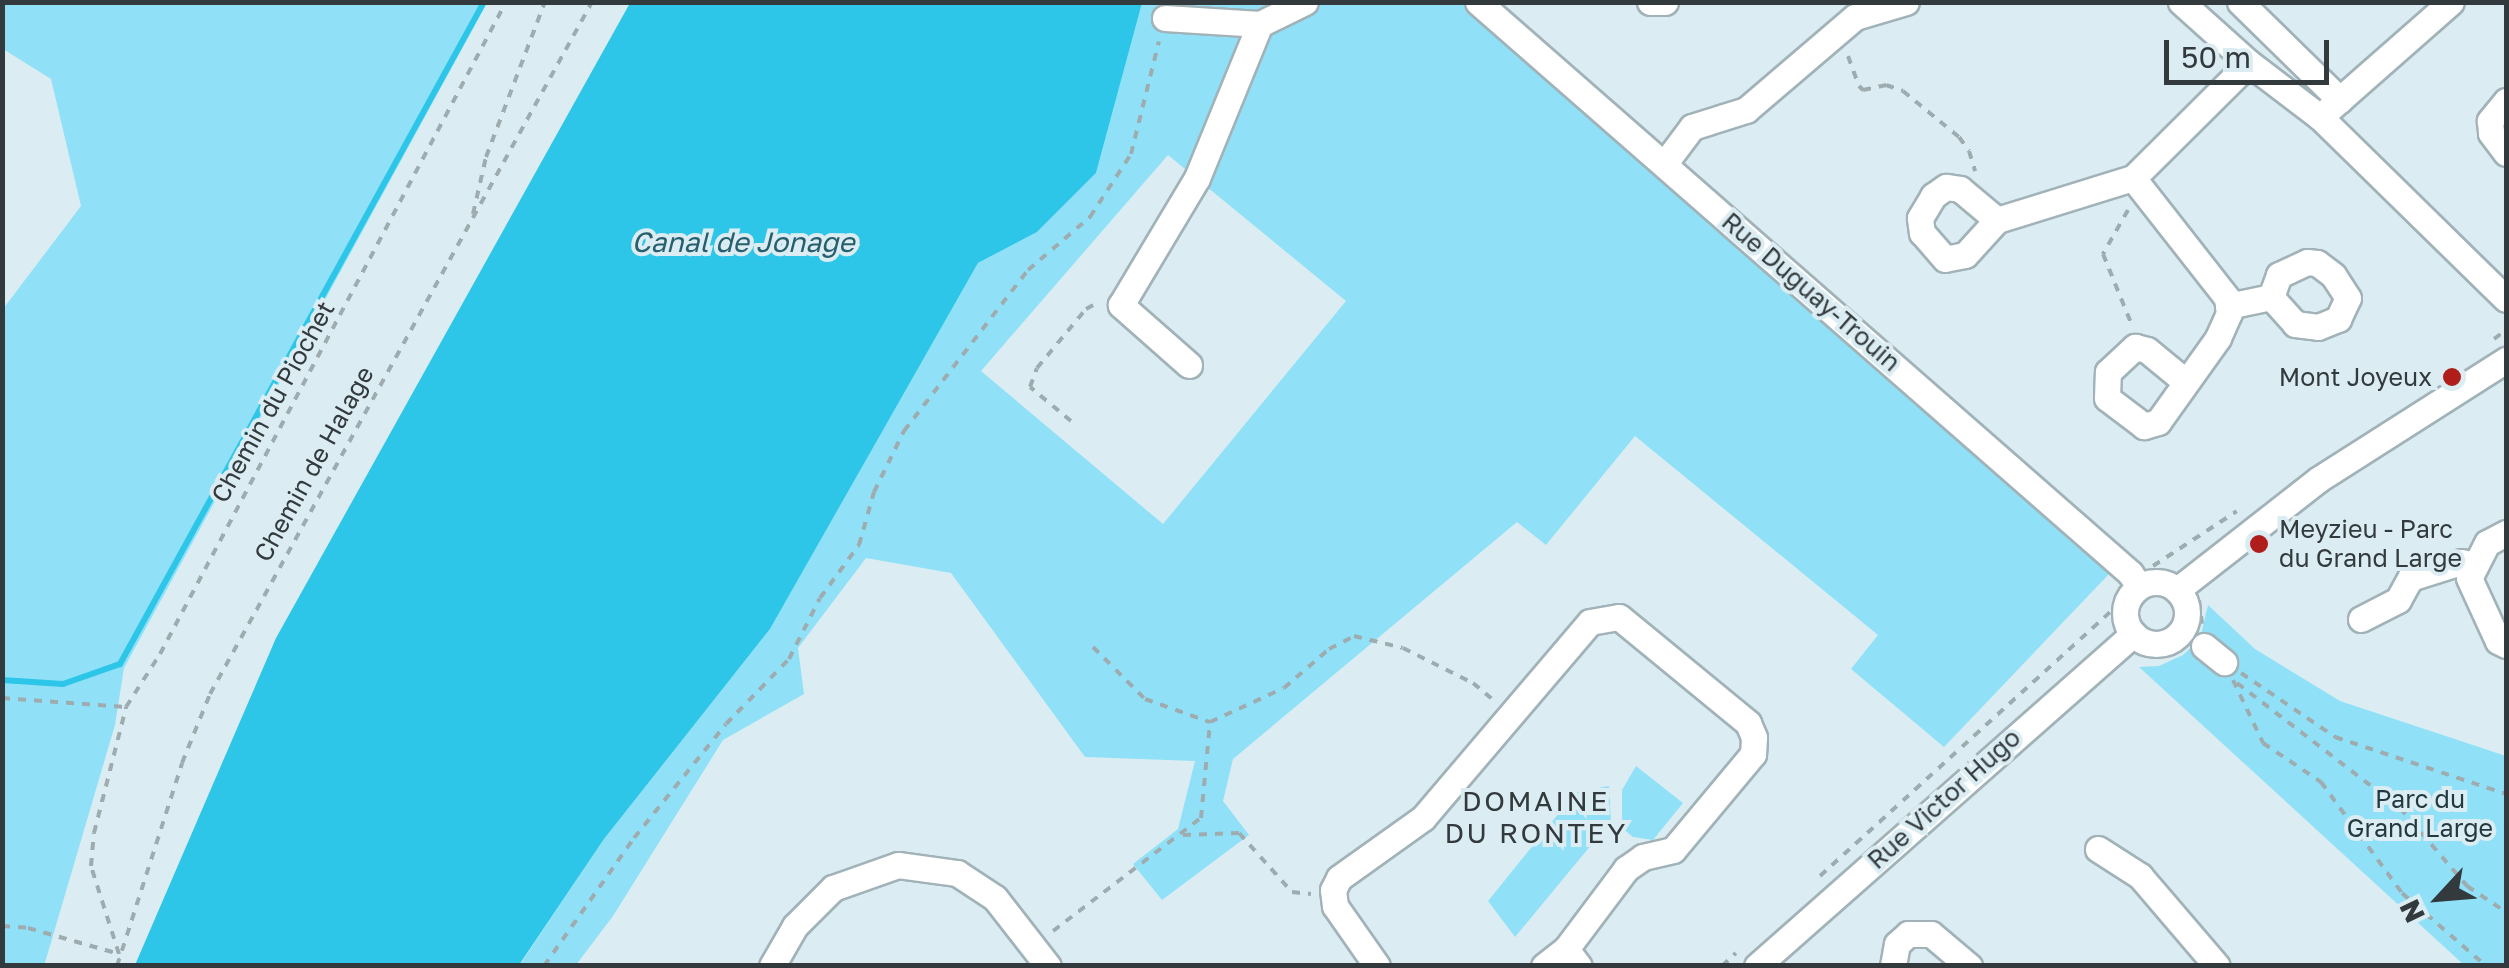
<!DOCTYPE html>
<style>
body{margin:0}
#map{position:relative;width:2509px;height:968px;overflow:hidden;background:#dbedf2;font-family:"Golos Text",sans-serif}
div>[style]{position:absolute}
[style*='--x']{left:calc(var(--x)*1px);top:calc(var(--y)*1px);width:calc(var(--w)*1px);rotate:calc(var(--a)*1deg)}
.green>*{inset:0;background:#90e1f7}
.water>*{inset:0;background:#2ec6e8}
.stream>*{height:6px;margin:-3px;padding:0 3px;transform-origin:3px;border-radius:3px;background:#2ec6e8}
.path>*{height:4px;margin-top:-2px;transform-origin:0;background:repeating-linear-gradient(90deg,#9eacb0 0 8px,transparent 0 16px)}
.roads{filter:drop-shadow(2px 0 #a1b3b8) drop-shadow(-2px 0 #a1b3b8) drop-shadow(0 2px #a1b3b8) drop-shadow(0 -2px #a1b3b8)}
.minor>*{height:25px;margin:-12.5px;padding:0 12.5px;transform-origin:12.5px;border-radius:12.5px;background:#fff}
.minor>.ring{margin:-12.5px;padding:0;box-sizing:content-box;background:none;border:25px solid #fff;border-radius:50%}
.dots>*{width:28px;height:28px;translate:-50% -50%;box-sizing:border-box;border:5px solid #dbedf2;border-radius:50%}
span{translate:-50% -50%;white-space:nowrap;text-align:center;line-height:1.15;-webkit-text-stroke:8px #dbedf2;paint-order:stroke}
.street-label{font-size:25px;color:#333a3d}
.poi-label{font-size:25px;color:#333a3d}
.right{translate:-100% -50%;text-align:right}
.left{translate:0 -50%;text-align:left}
.park-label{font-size:25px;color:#21393f}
.water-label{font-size:28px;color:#265f6d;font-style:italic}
.neighbourhood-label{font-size:28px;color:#333a3d;letter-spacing:2.5px}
.frame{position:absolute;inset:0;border:5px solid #333a3d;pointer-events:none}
.north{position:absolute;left:2389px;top:848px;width:100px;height:100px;-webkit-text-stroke:8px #dbedf2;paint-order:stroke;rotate:244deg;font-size:28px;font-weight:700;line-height:40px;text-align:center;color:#333a3d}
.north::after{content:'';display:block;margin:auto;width:35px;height:45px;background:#333a3d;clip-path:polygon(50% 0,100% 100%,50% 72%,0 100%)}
.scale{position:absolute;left:2164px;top:40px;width:165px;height:45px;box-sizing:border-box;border:5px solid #333a3d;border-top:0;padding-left:12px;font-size:30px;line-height:35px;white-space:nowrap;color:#333a3d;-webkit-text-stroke:8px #dbedf2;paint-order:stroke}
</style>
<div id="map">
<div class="green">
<i style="clip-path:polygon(3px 2px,487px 3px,124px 668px,115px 725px,44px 966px,3px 965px,3px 309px,81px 206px,51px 79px,3px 49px)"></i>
<i style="clip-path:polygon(evenodd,1142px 3px,1463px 3px,2109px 574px,1944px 747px,1851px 669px,1878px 635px,1635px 436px,1546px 545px,1517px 522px,1233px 759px,1223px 801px,1249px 835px,1162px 900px,1133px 864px,1178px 829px,1195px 761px,1085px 757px,951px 573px,866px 558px,798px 648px,804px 694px,723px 740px,613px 916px,576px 965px,519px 966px,604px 839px,770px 629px,978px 263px,1037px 232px,1096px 173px,1142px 3px,1168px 155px,1346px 301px,1163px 524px,981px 371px,1168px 155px)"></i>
<i style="clip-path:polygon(2208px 605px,2255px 649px,2340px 701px,2506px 756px,2506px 965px,2464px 965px,2139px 667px,2159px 666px,2183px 655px,2200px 639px)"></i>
<i style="clip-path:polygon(1636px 766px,1683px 803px,1653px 840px,1633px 837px,1622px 828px,1622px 790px)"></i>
<i style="clip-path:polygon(1609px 786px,1611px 821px,1515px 937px,1488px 901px,1576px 792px)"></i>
</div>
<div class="water">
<i style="clip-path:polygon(630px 3px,1142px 3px,1096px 173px,1037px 232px,978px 263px,770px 629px,604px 839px,519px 965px,135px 965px,276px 638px)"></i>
</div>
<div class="stream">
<i style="--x:2;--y:680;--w:61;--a:3.8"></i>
<i style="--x:63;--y:684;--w:60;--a:-19.3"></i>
<i style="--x:120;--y:664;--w:755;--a:-61.2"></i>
</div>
<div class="path">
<i style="--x:1848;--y:56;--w:32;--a:70"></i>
<i style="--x:1859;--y:86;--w:6;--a:45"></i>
<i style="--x:1863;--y:90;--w:24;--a:-12"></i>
<i style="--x:1886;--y:85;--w:18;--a:19"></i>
<i style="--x:1903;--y:91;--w:72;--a:39.4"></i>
<i style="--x:1959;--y:137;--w:17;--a:54"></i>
<i style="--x:1969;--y:151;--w:21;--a:73"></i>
<i style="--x:2128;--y:210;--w:51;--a:119.6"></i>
<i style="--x:2103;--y:254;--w:74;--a:67.9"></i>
<i style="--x:473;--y:214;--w:58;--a:-77.2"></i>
<i style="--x:486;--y:157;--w:166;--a:-69.2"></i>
<i style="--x:2494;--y:339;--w:15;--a:-37"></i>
<i style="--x:1071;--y:421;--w:53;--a:-140.3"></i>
<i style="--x:1030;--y:387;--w:20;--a:-70"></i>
<i style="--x:1037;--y:368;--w:77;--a:-50.3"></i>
<i style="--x:1086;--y:309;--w:13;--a:-29"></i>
<i style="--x:2153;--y:566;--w:100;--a:-33.2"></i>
<i style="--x:2199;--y:600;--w:24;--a:83"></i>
<i style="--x:1093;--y:647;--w:74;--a:45"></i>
<i style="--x:1145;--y:699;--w:69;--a:19.5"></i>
<i style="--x:2241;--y:673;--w:114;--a:34.2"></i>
<i style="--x:2335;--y:737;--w:180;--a:18.4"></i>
<i style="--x:2233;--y:680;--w:70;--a:64.5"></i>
<i style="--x:2263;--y:743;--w:70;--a:33.9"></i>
<i style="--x:2321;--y:782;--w:137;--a:53.9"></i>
<i style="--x:2402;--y:893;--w:111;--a:41"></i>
<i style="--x:2237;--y:683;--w:205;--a:37.5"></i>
<i style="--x:2400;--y:808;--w:103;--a:49.3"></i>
<i style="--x:2467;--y:886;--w:47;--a:33.7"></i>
<i style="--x:2;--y:698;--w:124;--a:4.2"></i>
<i style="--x:1183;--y:835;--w:56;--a:-2"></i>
<i style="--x:1239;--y:833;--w:79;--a:48.1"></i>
<i style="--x:1292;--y:892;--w:19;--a:6"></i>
<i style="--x:1820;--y:876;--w:401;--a:-42.3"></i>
<i style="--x:2117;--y:606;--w:9;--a:-72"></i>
<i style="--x:2;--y:926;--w:26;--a:4"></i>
<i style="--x:28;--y:928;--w:95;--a:15.9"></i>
<i style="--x:1053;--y:931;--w:186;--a:-37.4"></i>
<i style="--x:1201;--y:818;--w:96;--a:-84.6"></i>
<i style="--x:1210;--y:722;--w:81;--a:-24.7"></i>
<i style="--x:1284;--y:688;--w:60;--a:-40.9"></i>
<i style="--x:1329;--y:649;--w:28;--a:-27"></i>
<i style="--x:1354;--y:636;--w:50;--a:13.8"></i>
<i style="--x:1403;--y:648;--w:78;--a:26.6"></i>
<i style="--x:1473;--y:683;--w:25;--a:40"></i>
<i style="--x:119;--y:954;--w:92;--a:-107.7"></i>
<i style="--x:91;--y:866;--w:33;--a:-85"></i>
<i style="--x:94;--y:833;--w:130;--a:-75.7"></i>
<i style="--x:126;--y:707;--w:63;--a:-57.3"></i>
<i style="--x:160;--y:654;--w:738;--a:-62.05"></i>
<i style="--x:117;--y:966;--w:213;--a:-72.2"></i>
<i style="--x:182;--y:763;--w:74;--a:-67.9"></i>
<i style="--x:210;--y:694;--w:790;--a:-61.1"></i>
<i style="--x:544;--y:966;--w:156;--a:-54.9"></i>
<i style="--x:634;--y:838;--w:146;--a:-51.1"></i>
<i style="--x:726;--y:724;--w:91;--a:-45.9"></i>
<i style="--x:789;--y:659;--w:68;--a:-63.1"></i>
<i style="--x:820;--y:598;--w:66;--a:-53.7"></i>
<i style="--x:859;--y:545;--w:55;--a:-74.2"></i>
<i style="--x:874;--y:492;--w:68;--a:-63.8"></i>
<i style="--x:904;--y:431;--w:203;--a:-52.4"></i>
<i style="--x:1028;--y:270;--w:82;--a:-40.5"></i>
<i style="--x:1090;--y:217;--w:75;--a:-56.9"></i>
<i style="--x:1131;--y:154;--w:116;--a:-76.1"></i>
<i style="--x:1722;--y:966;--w:19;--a:-43"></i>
</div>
<div class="roads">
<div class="minor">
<i style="--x:1478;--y:2;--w:867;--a:41.21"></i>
<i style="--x:2130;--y:573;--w:16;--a:55"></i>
<i style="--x:1650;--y:2;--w:15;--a:0"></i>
<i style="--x:2181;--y:2;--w:91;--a:41.9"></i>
<i style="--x:2249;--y:63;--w:89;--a:37.3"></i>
<i style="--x:2320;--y:117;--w:260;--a:44.4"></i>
<i style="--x:2240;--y:2;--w:140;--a:44.4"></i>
<i style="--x:1165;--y:18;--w:95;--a:3.6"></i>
<i style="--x:1260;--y:24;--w:50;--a:-26.1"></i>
<i style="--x:2506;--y:101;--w:26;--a:129"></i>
<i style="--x:2490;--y:121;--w:12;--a:85"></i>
<i style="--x:2491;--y:133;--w:25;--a:53"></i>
<i style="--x:2320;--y:117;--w:174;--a:-41.3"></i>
<i style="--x:1665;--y:163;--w:45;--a:-53.1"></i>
<i style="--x:1692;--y:127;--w:57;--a:-17.5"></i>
<i style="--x:1746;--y:110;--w:143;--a:-40.5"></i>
<i style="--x:1855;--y:17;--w:53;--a:-16.4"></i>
<i style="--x:2133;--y:178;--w:152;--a:51.9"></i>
<i style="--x:2227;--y:298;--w:15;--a:82"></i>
<i style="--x:2229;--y:313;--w:27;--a:114"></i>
<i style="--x:2218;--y:338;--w:103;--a:125.5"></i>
<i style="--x:2158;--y:422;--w:15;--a:164"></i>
<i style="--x:2144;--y:426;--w:46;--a:-142.9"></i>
<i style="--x:2107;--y:398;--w:26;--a:-88"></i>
<i style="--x:2108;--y:372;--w:37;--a:-43"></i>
<i style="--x:2135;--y:347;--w:12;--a:14"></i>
<i style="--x:2147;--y:350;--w:50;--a:39.4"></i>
<i style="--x:1997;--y:220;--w:47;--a:132.4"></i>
<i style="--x:1965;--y:255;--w:20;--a:169"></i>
<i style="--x:1945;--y:259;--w:35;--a:-131"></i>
<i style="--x:1922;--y:233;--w:15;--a:-98"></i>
<i style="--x:1920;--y:218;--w:26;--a:-59"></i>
<i style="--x:1933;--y:196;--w:16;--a:-35"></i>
<i style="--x:1946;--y:187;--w:14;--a:8"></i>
<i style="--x:1960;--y:189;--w:48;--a:40"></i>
<i style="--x:1997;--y:220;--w:142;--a:-17.2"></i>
<i style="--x:2133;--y:178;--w:163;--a:-44.8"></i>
<i style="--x:2228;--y:306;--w:44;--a:-11.8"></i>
<i style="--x:2271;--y:297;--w:36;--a:48"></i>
<i style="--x:2295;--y:324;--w:23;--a:7"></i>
<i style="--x:2318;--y:327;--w:22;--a:-22"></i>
<i style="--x:2338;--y:319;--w:23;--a:-65"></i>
<i style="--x:2348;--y:298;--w:27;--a:-123"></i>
<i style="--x:2333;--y:275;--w:20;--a:-143"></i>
<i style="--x:2317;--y:263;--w:10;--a:-174"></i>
<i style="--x:2307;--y:262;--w:31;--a:155"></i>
<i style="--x:2279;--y:275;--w:23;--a:110"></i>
<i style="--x:1189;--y:365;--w:91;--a:-138.6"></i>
<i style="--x:1121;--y:305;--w:148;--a:-59.1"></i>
<i style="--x:1197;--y:178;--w:166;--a:-67.8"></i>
<i style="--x:2506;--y:533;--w:21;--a:152"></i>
<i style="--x:2487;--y:543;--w:39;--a:117"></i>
<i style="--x:2469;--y:578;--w:69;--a:65.3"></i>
<i style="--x:2498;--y:641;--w:9;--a:27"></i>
<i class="ring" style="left:2125px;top:582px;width:37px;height:37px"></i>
<i style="--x:2177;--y:590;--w:180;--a:-38"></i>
<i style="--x:2319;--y:479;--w:222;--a:-32.5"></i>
<i style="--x:2361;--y:619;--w:42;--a:-27.2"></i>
<i style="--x:2398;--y:600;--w:25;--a:-61"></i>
<i style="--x:2410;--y:578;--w:53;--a:-17.4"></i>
<i style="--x:2461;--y:562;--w:15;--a:11"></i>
<i style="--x:2204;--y:646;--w:26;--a:39"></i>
<i style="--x:2098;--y:849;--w:50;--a:32.7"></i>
<i style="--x:2140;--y:876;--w:118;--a:49.5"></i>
<i style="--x:772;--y:966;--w:46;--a:-60.1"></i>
<i style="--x:795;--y:926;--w:54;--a:-45"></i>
<i style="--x:833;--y:888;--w:69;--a:-19.5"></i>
<i style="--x:898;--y:865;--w:60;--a:7.7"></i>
<i style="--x:957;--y:873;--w:45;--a:33.3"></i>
<i style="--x:995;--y:898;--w:86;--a:52.1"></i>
<i style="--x:1377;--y:966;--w:73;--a:-125"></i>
<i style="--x:1335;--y:906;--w:16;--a:-97"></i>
<i style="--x:1333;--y:890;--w:13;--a:-63"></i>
<i style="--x:1339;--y:878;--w:103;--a:-35.5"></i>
<i style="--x:1423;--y:818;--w:257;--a:-49.6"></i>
<i style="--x:1590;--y:622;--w:29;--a:-10"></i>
<i style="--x:1619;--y:617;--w:167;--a:39.4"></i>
<i style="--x:1748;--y:723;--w:15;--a:67"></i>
<i style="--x:1754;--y:737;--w:17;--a:93"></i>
<i style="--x:1753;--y:754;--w:125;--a:129.8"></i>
<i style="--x:1673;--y:850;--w:31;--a:167"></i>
<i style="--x:1643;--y:857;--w:21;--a:145"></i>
<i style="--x:1626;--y:869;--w:100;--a:126.9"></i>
<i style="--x:1544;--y:966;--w:28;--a:-38"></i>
<i style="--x:1566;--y:949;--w:21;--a:53"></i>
<i style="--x:1757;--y:966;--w:502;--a:-41.44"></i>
<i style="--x:1893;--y:966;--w:22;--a:-80"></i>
<i style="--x:1897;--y:944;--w:15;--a:-42"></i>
<i style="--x:1908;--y:934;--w:23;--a:0"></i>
<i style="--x:1931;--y:934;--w:50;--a:40.1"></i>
</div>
</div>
<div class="dots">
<i style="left:2452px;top:377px;background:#af1e1b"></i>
<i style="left:2259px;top:544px;background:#af1e1b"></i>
</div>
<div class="street-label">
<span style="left:1811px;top:292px;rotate:41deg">Rue Duguay-Trouin</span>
<span style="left:273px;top:402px;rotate:-61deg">Chemin du Piochet</span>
<span style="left:314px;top:464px;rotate:-61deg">Chemin de Halage</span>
<span style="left:1944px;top:799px;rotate:-42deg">Rue Victor Hugo</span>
</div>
<div class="poi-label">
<span class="right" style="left:2432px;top:377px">Mont Joyeux</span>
<span class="left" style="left:2279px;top:544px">Meyzieu - Parc<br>du Grand Large</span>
</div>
<div class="park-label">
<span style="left:2420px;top:814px">Parc du<br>Grand Large</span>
</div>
<div class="water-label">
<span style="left:743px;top:242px">Canal de Jonage</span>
</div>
<div class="neighbourhood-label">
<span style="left:1536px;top:817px">DOMAINE<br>DU RONTEY</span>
</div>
<div class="frame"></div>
<div class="north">N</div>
<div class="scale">50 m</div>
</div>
